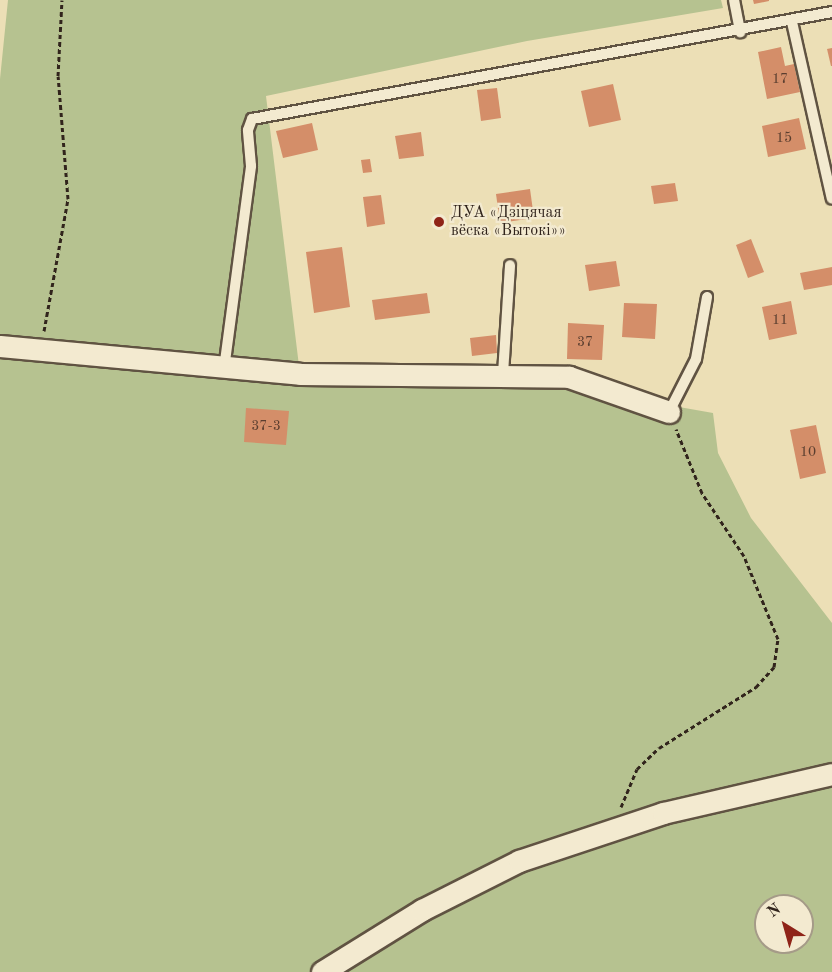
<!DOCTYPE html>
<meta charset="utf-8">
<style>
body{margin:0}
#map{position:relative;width:832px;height:972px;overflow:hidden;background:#ecdfb6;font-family:"Old Standard TT",serif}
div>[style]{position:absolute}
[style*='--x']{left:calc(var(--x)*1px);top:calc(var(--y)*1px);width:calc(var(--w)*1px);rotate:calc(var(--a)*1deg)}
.green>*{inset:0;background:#b6c290}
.building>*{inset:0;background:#d48e69}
.path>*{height:3px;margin-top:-1.5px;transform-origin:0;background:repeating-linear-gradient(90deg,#31241c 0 4.5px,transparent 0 7.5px)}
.roads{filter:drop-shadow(2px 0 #605342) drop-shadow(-2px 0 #605342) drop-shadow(0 2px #605342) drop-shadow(0 -2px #605342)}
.service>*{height:10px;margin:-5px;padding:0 5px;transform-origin:5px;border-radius:5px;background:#f3ead0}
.minor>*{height:21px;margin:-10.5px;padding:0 10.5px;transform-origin:10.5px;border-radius:10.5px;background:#f3ead0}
.dots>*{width:16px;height:16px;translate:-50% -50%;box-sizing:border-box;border:3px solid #f3ead0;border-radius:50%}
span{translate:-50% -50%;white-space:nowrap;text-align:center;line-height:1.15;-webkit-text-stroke:4.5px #f3ead0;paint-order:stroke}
.number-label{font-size:14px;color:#5a3e2f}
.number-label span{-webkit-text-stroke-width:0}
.poi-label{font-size:16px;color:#31241c}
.left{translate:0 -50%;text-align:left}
.north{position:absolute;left:754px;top:894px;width:60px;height:60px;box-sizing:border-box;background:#f3ead0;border:2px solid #a59b88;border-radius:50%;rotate:323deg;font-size:16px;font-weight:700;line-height:24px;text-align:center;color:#31241c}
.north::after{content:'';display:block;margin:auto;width:21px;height:27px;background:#8f2418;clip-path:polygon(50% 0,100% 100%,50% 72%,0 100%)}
</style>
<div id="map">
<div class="green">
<i style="clip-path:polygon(evenodd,8px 0,721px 0,723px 8px,527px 41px,266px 96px,300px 374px,481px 372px,713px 413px,718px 453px,751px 518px,832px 623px,832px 972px,0 972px,0 79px,8px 0,766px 906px,802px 906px,802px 942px,766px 942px,766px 906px)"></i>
</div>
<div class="building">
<i style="clip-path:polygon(753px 0,769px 0,769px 1px,754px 4px)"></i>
<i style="clip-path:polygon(781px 47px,785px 66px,794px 64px,800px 92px,767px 99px,758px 52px)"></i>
<i style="clip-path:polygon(832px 48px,832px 66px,831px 66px,827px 49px)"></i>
<i style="clip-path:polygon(613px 84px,621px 120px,589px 127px,581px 91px)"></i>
<i style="clip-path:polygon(497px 88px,501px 118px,481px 121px,477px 90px)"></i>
<i style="clip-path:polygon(799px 118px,806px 149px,768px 157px,762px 126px)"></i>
<i style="clip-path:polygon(312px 123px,318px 150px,283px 158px,276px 131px)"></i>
<i style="clip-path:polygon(421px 132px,424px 156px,399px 159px,395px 136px)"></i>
<i style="clip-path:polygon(370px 159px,372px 172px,363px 173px,361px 160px)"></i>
<i style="clip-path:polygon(675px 183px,678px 201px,654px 204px,651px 186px)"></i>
<i style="clip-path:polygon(530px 189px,534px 218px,500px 223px,496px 194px)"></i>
<i style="clip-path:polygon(381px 195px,385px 224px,367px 227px,363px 197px)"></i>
<i style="clip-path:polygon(751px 239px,764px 272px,748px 278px,736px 245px)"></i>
<i style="clip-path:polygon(342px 247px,350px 307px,314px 313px,306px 252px)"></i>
<i style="clip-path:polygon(616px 261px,620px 286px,589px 291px,585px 265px)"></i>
<i style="clip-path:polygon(832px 267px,832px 285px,804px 290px,800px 273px)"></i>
<i style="clip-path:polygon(427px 293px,430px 313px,375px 320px,372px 300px)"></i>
<i style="clip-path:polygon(791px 301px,797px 334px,769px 340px,762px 307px)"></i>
<i style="clip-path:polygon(624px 303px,657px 304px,655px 339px,622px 337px)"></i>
<i style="clip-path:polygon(568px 323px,604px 325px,602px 360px,567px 359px)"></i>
<i style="clip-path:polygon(496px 335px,497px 353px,472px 356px,470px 338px)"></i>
<i style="clip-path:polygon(246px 408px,289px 411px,286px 445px,244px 442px)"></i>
<i style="clip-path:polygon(816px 425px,826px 473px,800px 479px,790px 430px)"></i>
</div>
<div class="path">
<i style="--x:44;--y:331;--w:134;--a:-79.7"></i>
<i style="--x:68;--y:199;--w:123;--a:-94.6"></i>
<i style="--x:58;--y:76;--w:76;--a:-87"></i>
<i style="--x:621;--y:807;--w:41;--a:-67.2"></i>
<i style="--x:637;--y:769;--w:30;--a:-44"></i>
<i style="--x:659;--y:748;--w:115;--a:-32.2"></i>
<i style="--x:756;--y:687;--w:27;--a:-48"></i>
<i style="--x:774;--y:667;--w:28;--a:-82"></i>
<i style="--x:778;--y:639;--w:90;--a:-112.3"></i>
<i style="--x:744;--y:556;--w:76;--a:-123.7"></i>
<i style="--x:702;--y:493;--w:69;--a:-112.1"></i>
</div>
<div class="roads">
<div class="service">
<i style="--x:734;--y:0;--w:33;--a:79"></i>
<i style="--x:792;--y:22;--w:181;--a:77.3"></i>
<i style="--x:224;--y:369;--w:205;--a:-82.4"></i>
<i style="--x:251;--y:166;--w:36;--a:-95"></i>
<i style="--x:248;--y:130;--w:12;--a:-70"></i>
<i style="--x:252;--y:119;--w:590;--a:-10.45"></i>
<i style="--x:503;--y:374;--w:109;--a:-86.3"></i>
<i style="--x:669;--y:412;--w:59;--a:-63"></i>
<i style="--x:696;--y:359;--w:63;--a:-79.9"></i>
</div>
<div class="minor">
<i style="--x:0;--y:346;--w:301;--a:5.3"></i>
<i style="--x:300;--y:374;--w:269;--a:0.6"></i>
<i style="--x:569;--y:377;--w:106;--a:19.3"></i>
<i style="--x:322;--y:972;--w:118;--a:-31.8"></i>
<i style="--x:422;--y:910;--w:109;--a:-26.8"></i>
<i style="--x:519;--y:861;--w:152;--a:-18.4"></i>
<i style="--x:663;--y:813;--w:173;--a:-13"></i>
</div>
</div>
<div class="dots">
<i style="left:439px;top:222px;background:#8f2418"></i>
</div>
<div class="number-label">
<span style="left:780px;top:79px">17</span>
<span style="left:784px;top:138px">15</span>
<span style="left:780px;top:320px">11</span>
<span style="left:585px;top:342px">37</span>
<span style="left:266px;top:426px">37-3</span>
<span style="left:808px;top:452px">10</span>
</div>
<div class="poi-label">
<span class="left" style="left:451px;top:222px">ДУА «Дзіцячая<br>вёска «Вытокі»»</span>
</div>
<div class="north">N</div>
</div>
